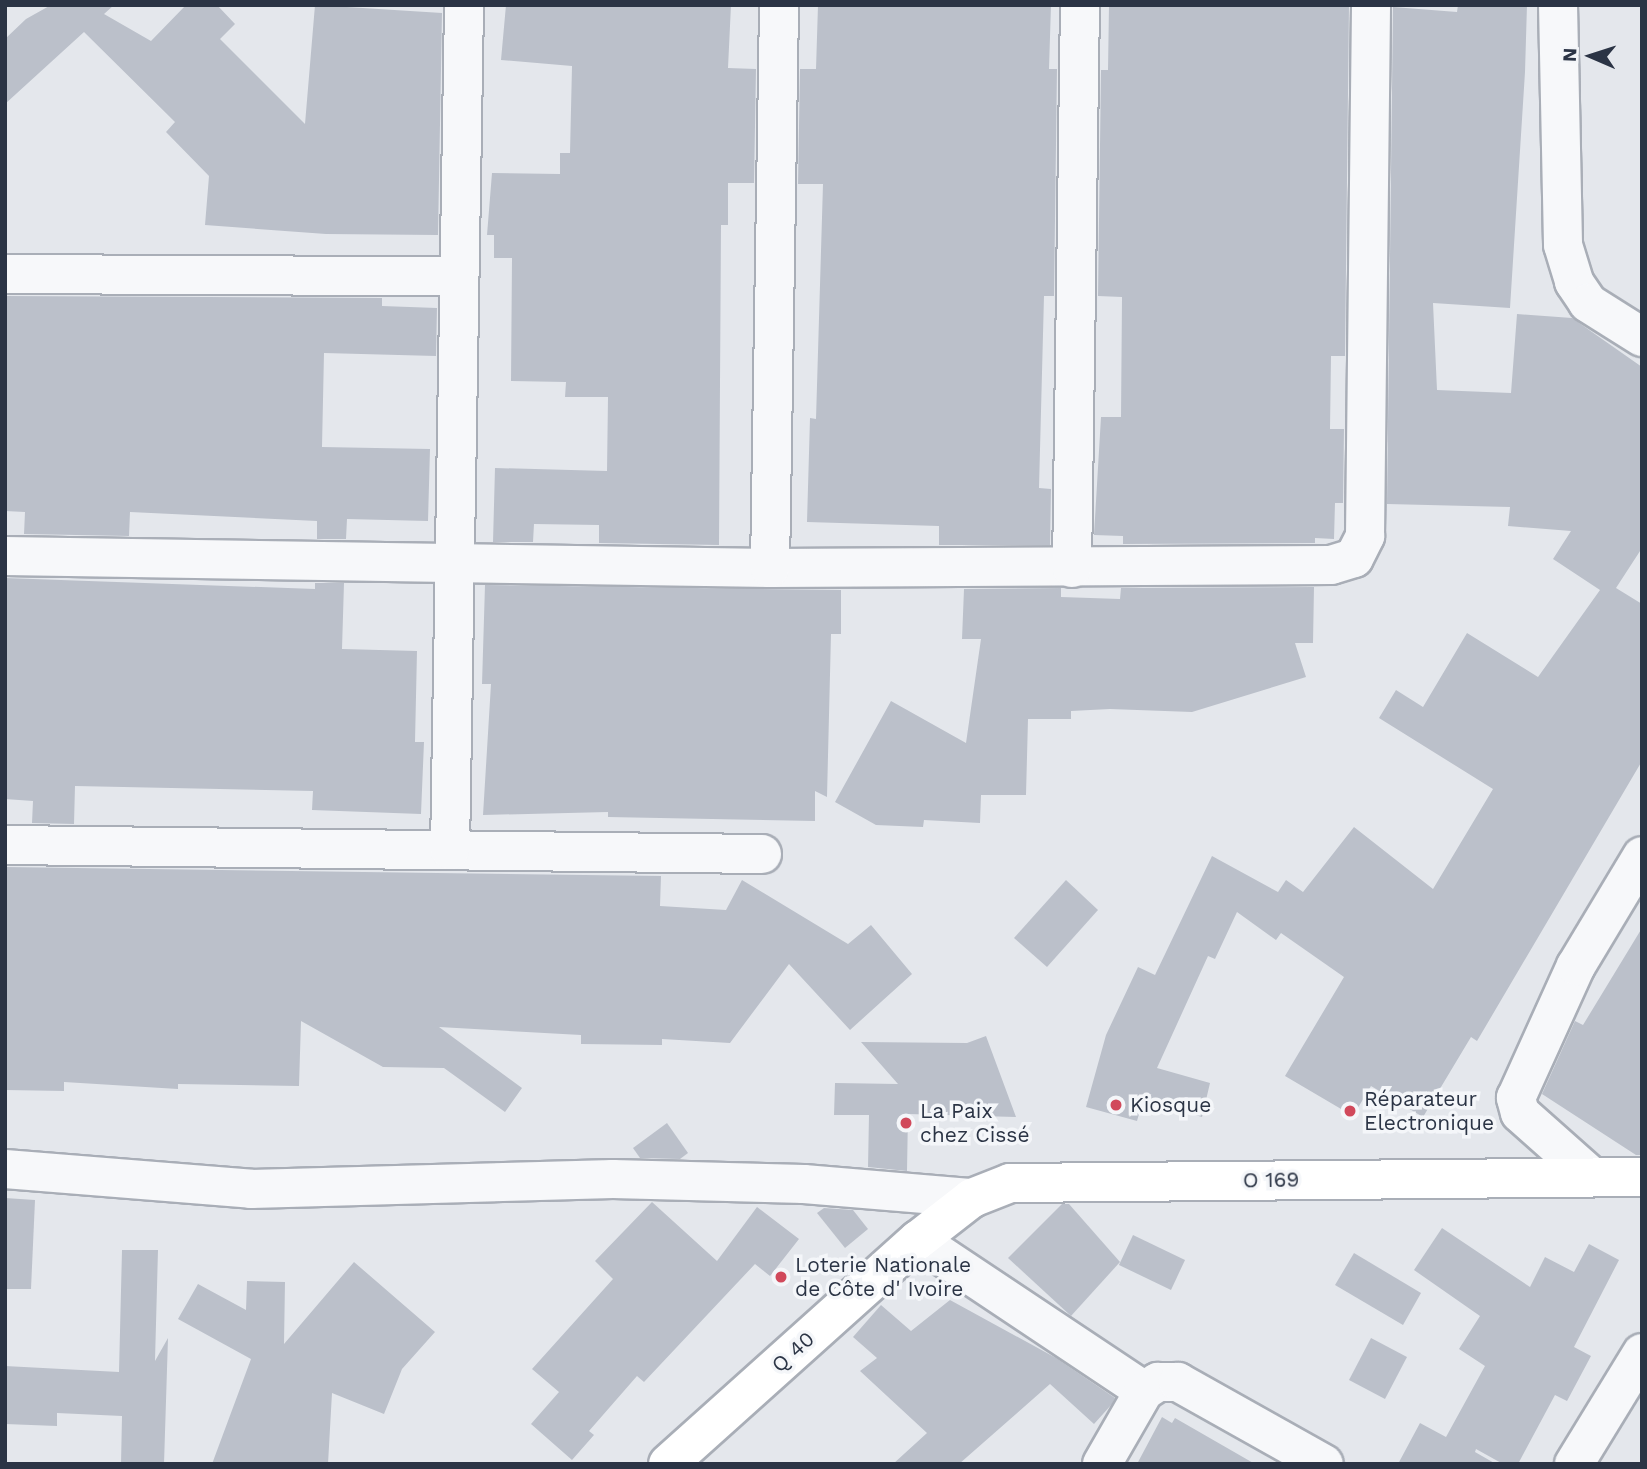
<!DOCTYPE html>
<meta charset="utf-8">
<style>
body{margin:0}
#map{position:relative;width:1647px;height:1469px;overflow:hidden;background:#e4e7ec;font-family:"Work Sans",sans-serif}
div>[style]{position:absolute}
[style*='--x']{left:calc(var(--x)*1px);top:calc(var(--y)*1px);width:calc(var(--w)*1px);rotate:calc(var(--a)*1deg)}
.building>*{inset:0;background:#bbc0ca}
.roads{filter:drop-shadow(2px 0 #a9aeb7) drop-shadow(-2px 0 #a9aeb7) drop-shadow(0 2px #a9aeb7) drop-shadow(0 -2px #a9aeb7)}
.street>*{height:38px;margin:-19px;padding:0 19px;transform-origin:19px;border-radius:19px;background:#f7f8fa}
.secondary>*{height:38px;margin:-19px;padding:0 19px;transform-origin:19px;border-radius:19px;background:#fff}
.dots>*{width:19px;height:19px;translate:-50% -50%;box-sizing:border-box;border:4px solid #f4f6f9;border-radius:50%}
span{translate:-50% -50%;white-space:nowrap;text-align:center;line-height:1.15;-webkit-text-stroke:7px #f4f6f9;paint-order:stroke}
.poi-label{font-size:21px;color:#2b3445}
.left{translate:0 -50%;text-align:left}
.street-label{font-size:21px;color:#2b3445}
.frame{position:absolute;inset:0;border:7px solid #2b3445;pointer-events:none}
.north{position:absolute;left:1556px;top:21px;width:70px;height:70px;-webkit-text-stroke:5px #f4f6f9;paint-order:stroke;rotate:273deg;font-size:19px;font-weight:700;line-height:28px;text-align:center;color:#2b3445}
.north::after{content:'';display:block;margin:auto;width:24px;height:32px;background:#2b3445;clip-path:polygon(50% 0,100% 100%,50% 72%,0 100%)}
</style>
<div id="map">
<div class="building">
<i style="clip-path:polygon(51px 5px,114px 5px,104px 14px,151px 41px,186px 5px,217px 5px,235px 24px,220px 39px,305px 124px,315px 5px,442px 13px,438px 235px,326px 234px,205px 225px,209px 176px,166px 132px,175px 122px,84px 32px,5px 104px,5px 39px,26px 19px)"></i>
<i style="clip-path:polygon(506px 5px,731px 5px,728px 68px,756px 69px,754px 183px,728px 183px,728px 225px,721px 225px,719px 545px,599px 543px,599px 525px,534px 524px,533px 542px,493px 542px,495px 468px,607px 471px,608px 397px,565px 397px,566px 382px,511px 381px,512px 258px,494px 258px,494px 235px,487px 235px,492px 173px,560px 174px,560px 153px,570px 153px,572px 66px,501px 60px)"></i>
<i style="clip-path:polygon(818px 5px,1051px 5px,1049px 69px,1057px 69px,1054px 296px,1044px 296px,1039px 488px,1051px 489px,1050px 545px,939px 545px,939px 526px,807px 522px,810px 418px,816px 419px,823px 184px,798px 184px,800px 69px,816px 69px)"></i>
<i style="clip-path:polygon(1109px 5px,1349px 5px,1345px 356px,1331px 356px,1330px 429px,1344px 429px,1343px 503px,1335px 503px,1334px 539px,1315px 538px,1315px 543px,1123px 544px,1123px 536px,1094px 535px,1101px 417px,1121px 417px,1122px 297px,1098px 296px,1101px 70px,1108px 70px)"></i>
<i style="clip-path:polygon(1458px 5px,1527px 5px,1525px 72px,1510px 308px,1433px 303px,1437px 390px,1511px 393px,1517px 314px,1572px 318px,1642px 367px,1642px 548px,1616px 588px,1642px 604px,1642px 761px,1477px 1041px,1471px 1037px,1423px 1117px,1371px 1086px,1353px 1116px,1285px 1076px,1344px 977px,1281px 933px,1276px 940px,1237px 912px,1215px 959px,1208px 956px,1157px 1068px,1210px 1083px,1202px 1117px,1143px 1100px,1137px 1121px,1086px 1107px,1106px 1035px,1138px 967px,1155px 975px,1212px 856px,1278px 892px,1286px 880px,1303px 892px,1354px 827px,1433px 889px,1493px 789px,1379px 718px,1396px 690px,1423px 707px,1467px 633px,1538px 677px,1600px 590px,1553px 559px,1571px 531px,1508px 526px,1510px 507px,1387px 504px,1393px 7px,1457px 12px)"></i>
<i style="clip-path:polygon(5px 296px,382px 298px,382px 306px,437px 308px,436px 356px,324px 353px,322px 447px,430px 449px,428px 521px,347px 519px,346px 539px,317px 539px,317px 521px,130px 512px,129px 536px,24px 534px,25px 512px,5px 511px)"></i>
<i style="clip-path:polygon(5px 578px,315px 589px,315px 583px,344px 583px,342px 649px,417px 651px,415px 742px,424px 742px,421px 814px,312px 810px,313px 791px,75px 786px,74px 824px,32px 823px,33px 801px,5px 799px)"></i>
<i style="clip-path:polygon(485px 585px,841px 590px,841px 634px,831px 634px,827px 797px,815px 791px,815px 821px,608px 817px,608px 812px,483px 815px,491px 684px,482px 684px)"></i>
<i style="clip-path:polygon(1314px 587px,1313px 643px,1295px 643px,1306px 677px,1192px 712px,1110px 709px,1071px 711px,1071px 719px,1028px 719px,1026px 795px,981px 795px,980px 823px,924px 820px,923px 827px,876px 825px,835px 802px,891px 701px,966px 743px,981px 639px,962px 639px,964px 589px,1061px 588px,1061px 597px,1120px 599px,1121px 588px)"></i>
<i style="clip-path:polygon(5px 867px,661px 876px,660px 906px,726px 910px,742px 880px,848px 944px,871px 925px,912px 974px,850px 1030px,789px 964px,730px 1043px,662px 1039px,662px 1045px,581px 1044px,581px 1035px,439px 1027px,522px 1088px,505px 1112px,444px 1068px,383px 1067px,301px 1021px,299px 1086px,178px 1084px,178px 1089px,64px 1082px,64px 1091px,5px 1090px)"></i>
<i style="clip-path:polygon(1066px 880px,1098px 910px,1047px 967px,1014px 938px)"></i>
<i style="clip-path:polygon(1642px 928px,1642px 1155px,1636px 1155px,1542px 1094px,1575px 1021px,1583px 1025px)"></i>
<i style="clip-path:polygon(986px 1036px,1016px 1117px,908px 1114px,907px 1171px,868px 1167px,869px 1115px,834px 1115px,835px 1083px,898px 1084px,861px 1042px,967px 1043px)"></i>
<i style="clip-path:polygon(667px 1123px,688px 1153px,680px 1159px,640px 1158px,633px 1148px)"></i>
<i style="clip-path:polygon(5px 1198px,35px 1200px,31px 1289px,5px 1289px)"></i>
<i style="clip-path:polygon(652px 1202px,717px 1261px,757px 1207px,799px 1239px,770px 1276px,755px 1264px,644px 1382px,637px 1376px,589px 1431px,594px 1435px,572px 1460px,531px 1424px,559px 1392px,532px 1369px,613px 1279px,595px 1261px)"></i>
<i style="clip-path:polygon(1062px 1204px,1069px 1204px,1120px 1262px,1071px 1316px,1008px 1258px)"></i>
<i style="clip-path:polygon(824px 1208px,853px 1210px,868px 1229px,845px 1248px,817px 1213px)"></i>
<i style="clip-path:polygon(1442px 1228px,1530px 1287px,1545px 1257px,1574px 1272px,1589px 1244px,1619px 1260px,1574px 1347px,1591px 1356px,1567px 1401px,1555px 1395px,1518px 1464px,1503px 1464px,1476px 1449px,1475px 1452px,1496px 1464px,1398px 1464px,1420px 1423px,1446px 1437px,1485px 1366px,1459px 1349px,1480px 1316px,1414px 1270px)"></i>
<i style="clip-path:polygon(1133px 1235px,1185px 1260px,1171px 1290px,1119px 1265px)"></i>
<i style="clip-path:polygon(122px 1250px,158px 1250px,155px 1361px,168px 1338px,164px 1464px,121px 1464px,122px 1416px,57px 1413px,57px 1426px,5px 1424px,5px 1366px,119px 1372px)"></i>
<i style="clip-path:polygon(1354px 1253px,1421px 1293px,1403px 1325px,1335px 1285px)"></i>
<i style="clip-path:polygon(354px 1262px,435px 1332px,402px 1369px,384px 1414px,332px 1393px,328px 1464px,212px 1464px,251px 1359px,178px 1319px,198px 1284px,246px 1310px,247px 1281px,285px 1282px,284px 1344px)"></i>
<i style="clip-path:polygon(950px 1300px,1056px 1358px,1115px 1398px,1112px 1404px,1094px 1424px,1050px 1384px,959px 1464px,893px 1464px,927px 1433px,860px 1371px,877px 1358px,853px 1337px,881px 1305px,911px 1331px)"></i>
<i style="clip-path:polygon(1371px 1338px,1407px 1357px,1385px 1399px,1349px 1380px)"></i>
<i style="clip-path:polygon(1162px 1417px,1172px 1423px,1175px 1418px,1255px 1464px,1137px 1464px)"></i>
</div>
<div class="roads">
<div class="street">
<i style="--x:1558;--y:5;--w:240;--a:88.8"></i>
<i style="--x:1563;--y:245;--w:39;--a:73"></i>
<i style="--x:1574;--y:282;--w:25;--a:56"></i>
<i style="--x:1588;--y:303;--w:64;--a:32.2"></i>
<i style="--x:5;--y:274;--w:454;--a:0.3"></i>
<i style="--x:5;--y:556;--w:765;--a:0.9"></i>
<i style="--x:770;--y:568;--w:561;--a:-0.31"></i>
<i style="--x:1331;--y:565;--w:24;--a:-17"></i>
<i style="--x:1354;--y:558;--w:25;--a:-63"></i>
<i style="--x:1365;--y:536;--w:531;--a:-89.35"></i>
<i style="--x:770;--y:568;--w:563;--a:-89.08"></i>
<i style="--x:1072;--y:568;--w:563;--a:-89.19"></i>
<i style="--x:5;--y:845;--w:757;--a:0.68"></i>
<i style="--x:450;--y:850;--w:845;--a:-89.05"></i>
<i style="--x:5;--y:1169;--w:247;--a:4.6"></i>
<i style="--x:251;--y:1189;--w:362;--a:-1.6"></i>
<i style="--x:613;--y:1179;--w:191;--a:1.5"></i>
<i style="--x:804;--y:1184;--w:169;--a:4.8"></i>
<i style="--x:1592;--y:1177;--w:96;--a:-138.4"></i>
<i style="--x:1520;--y:1113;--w:16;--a:-105"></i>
<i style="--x:1516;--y:1098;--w:145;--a:-65.6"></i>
<i style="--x:1576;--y:966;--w:128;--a:-59"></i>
<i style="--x:918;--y:1240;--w:272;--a:33.7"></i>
<i style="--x:1102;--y:1464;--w:84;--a:-60.1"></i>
<i style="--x:1144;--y:1391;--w:17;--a:-33"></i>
<i style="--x:1158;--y:1382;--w:20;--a:0"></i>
<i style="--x:1178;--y:1382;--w:167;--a:29.3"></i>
<i style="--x:1574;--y:1464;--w:130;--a:-58.5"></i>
</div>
<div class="secondary">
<i style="--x:668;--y:1464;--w:336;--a:-41.9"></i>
<i style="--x:918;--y:1240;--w:68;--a:-37.9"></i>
<i style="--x:972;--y:1198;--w:41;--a:-21.5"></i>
<i style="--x:1010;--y:1183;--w:632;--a:-0.54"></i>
</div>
</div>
<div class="dots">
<i style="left:1116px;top:1105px;background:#d1495b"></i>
<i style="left:1350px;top:1111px;background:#d1495b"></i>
<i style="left:906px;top:1123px;background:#d1495b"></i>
<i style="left:781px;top:1277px;background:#d1495b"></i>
</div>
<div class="poi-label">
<span class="left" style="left:1364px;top:1111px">Réparateur<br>Electronique</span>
<span class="left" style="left:1130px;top:1105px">Kiosque</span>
<span class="left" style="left:920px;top:1123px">La Paix<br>chez Cissé</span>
<span class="left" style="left:795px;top:1277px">Loterie Nationale<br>de Côte d' Ivoire</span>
</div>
<div class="street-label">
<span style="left:1271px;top:1180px;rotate:-1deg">O 169</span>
<span style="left:793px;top:1352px;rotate:-42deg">Q 40</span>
</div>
<div class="frame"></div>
<div class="north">N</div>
</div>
